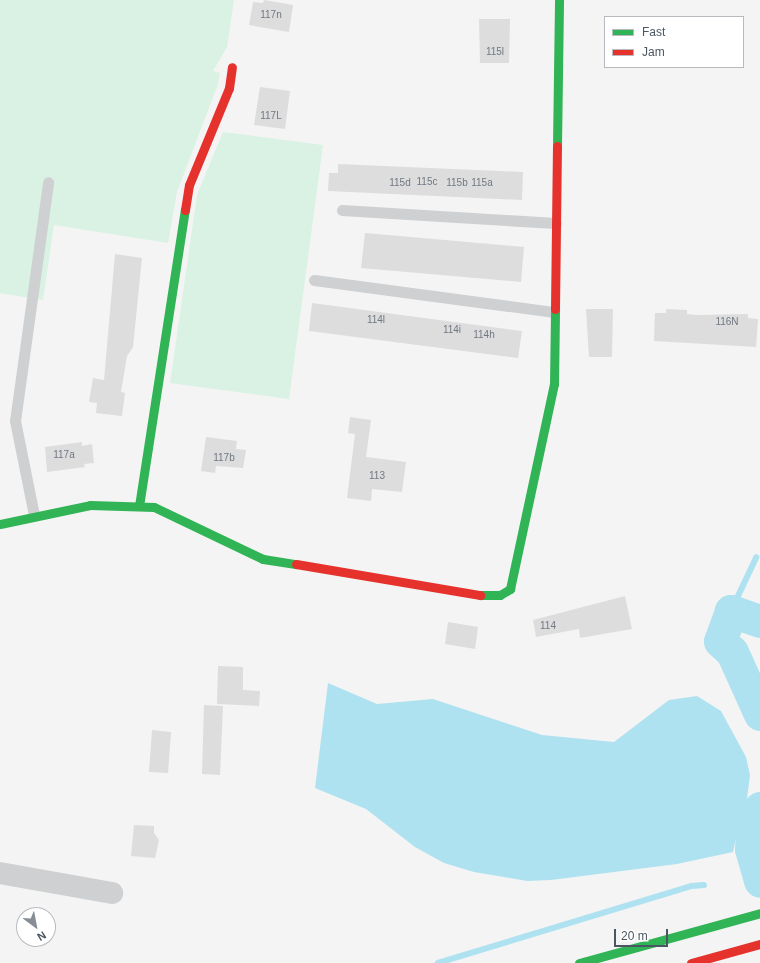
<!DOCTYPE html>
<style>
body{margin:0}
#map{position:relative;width:760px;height:963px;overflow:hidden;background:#f4f4f4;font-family:Arial,sans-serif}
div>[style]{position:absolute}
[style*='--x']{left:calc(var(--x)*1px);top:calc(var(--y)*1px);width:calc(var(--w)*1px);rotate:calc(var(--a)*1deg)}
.green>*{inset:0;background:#d9f2e3}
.water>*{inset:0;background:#aee2f0}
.stream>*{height:5.5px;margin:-2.75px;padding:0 2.75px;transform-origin:2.75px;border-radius:2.75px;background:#aee2f0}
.river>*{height:33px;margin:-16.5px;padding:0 16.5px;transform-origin:16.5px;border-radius:16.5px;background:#aee2f0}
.building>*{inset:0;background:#ddddde}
.lane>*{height:11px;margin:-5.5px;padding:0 5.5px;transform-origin:5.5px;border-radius:5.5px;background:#ced0d2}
.street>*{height:22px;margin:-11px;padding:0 11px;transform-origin:11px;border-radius:11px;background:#ced0d2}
.fast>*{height:9px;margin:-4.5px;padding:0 4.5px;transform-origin:4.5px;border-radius:4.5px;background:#30b455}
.jam>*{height:9px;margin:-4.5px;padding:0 4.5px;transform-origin:4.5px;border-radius:4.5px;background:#e5322d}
span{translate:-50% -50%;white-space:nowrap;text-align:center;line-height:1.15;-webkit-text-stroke:4px #fff;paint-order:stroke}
.number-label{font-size:10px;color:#707881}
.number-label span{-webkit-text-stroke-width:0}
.legend{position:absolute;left:604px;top:16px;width:140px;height:52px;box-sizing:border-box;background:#fff;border:1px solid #b7bbc0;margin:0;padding:5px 7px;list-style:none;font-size:12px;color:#4a5661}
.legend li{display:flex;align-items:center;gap:8px;height:20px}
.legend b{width:20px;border:1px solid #b7bbc0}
.north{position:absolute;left:16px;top:907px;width:40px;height:40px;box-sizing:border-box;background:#fff;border:1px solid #b7bbc0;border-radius:50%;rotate:148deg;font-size:11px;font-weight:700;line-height:16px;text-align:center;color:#4a5661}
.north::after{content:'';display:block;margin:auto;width:14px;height:18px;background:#868d94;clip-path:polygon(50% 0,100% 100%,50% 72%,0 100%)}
.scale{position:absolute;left:614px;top:929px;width:54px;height:18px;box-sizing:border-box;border:2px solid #4a5661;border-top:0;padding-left:5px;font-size:12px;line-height:14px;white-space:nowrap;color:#4a5661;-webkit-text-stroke:3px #fff;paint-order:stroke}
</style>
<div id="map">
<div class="green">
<i style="clip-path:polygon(0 0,234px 0,227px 47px,213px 71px,220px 73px,218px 84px,177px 192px,168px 243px,54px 225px,43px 300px,0 293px)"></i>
<i style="clip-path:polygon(223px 132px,323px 145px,289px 399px,170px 383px,197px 195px)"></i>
</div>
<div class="water">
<i style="clip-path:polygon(328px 683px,377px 704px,433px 699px,542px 735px,614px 742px,669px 700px,697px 696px,721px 711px,746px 757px,750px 775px,747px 799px,756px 803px,751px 813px,742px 813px,733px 852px,677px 864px,551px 880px,527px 881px,474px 872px,444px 863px,415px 847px,366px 809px,315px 788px)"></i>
</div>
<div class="stream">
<i style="--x:731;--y:611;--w:59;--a:-64.7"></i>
<i style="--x:438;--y:963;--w:265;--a:-16.9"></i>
<i style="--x:692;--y:886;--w:12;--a:-5"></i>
</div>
<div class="river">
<i style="--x:760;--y:621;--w:31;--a:-161"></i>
<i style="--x:731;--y:611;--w:32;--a:110"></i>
<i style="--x:720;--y:641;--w:16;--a:43"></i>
<i style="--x:732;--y:652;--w:68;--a:65.7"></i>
<i style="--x:760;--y:808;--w:25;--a:108"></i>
<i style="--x:752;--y:832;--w:17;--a:93"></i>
<i style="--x:751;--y:849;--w:33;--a:74"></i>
</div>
<div class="building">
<i style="clip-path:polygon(264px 0,293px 5px,289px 32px,249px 25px,253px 2px,263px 3px)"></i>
<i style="clip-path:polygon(479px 19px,510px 19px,509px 63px,480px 63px)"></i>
<i style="clip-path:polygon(260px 87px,290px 91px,285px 129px,254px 125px)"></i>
<i style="clip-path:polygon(338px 164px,523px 172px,522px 200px,328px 191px,329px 173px,338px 173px)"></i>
<i style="clip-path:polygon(365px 233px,524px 247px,521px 282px,361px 268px)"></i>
<i style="clip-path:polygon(115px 254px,142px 258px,133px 347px,127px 356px,121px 392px,125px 393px,122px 416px,96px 413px,97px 403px,89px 402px,93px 378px,104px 380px)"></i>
<i style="clip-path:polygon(312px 303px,522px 331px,518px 358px,309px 331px)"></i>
<i style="clip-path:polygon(586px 309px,613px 309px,612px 357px,589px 357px)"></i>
<i style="clip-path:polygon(666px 309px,687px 310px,687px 314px,697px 315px,748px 314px,748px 318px,758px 319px,756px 347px,654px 341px,655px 313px,666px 313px)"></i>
<i style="clip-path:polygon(350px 417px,371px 420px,366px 457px,406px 462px,402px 492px,372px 489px,371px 501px,347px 498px,355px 434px,348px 433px)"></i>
<i style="clip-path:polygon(206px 437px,237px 441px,236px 449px,246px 450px,243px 468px,216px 466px,215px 473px,201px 471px)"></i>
<i style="clip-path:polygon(82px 442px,82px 446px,92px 444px,94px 463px,84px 464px,85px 467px,47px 472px,45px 447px)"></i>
<i style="clip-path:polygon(625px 596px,632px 629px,580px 638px,579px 629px,536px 637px,533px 620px)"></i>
<i style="clip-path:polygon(448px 622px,478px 627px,475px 649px,445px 644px)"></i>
<i style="clip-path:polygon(218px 666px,243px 667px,243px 690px,260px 691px,259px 706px,217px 704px)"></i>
<i style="clip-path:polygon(204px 705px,223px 706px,220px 775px,202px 774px)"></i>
<i style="clip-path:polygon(152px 730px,171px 732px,168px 773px,149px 772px)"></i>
<i style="clip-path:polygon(134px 825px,154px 826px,154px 833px,159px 840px,155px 858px,131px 856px)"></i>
</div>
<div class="lane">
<i style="--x:342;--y:210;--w:214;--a:3.5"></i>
<i style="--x:314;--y:280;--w:241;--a:7.6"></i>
<i style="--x:34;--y:515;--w:96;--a:-101.4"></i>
<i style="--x:15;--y:421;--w:241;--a:-82.1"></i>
</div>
<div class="street">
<i style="--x:0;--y:873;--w:114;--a:10.1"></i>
</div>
<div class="fast">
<i style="--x:557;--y:146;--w:146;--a:-89.2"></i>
<i style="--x:139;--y:506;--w:300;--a:-81.2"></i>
<i style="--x:0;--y:524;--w:92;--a:-11.9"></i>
<i style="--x:90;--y:505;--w:64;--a:1.8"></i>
<i style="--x:154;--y:507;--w:121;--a:25.5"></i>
<i style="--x:263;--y:559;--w:33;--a:9"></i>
<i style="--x:480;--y:595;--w:20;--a:0"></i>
<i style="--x:500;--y:595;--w:12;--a:-31"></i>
<i style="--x:510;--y:589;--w:210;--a:-77.9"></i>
<i style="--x:554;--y:384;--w:75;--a:-89.2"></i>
<i style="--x:579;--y:963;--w:188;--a:-15.4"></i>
</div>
<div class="jam">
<i style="--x:185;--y:210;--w:25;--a:-81"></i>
<i style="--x:189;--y:185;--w:105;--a:-67.6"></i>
<i style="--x:229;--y:88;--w:21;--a:-82"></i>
<i style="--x:555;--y:309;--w:163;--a:-89.3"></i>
<i style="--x:296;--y:564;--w:187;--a:9.6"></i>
<i style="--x:691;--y:963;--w:72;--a:-15.4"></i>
</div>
<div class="number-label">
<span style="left:271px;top:15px">117n</span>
<span style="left:495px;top:52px">115l</span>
<span style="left:271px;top:116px">117L</span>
<span style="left:427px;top:182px">115c</span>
<span style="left:400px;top:183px">115d</span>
<span style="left:457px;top:183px">115b</span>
<span style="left:482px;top:183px">115a</span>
<span style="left:376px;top:320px">114l</span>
<span style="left:727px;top:322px">116N</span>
<span style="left:452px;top:330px">114i</span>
<span style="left:484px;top:335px">114h</span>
<span style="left:64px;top:455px">117a</span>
<span style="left:224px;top:458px">117b</span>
<span style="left:377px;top:476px">113</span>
<span style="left:548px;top:626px">114</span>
</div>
<ul class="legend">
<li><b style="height:5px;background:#30b455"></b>Fast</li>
<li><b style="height:5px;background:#e5322d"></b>Jam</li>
</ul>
<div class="north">N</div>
<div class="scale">20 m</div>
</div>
